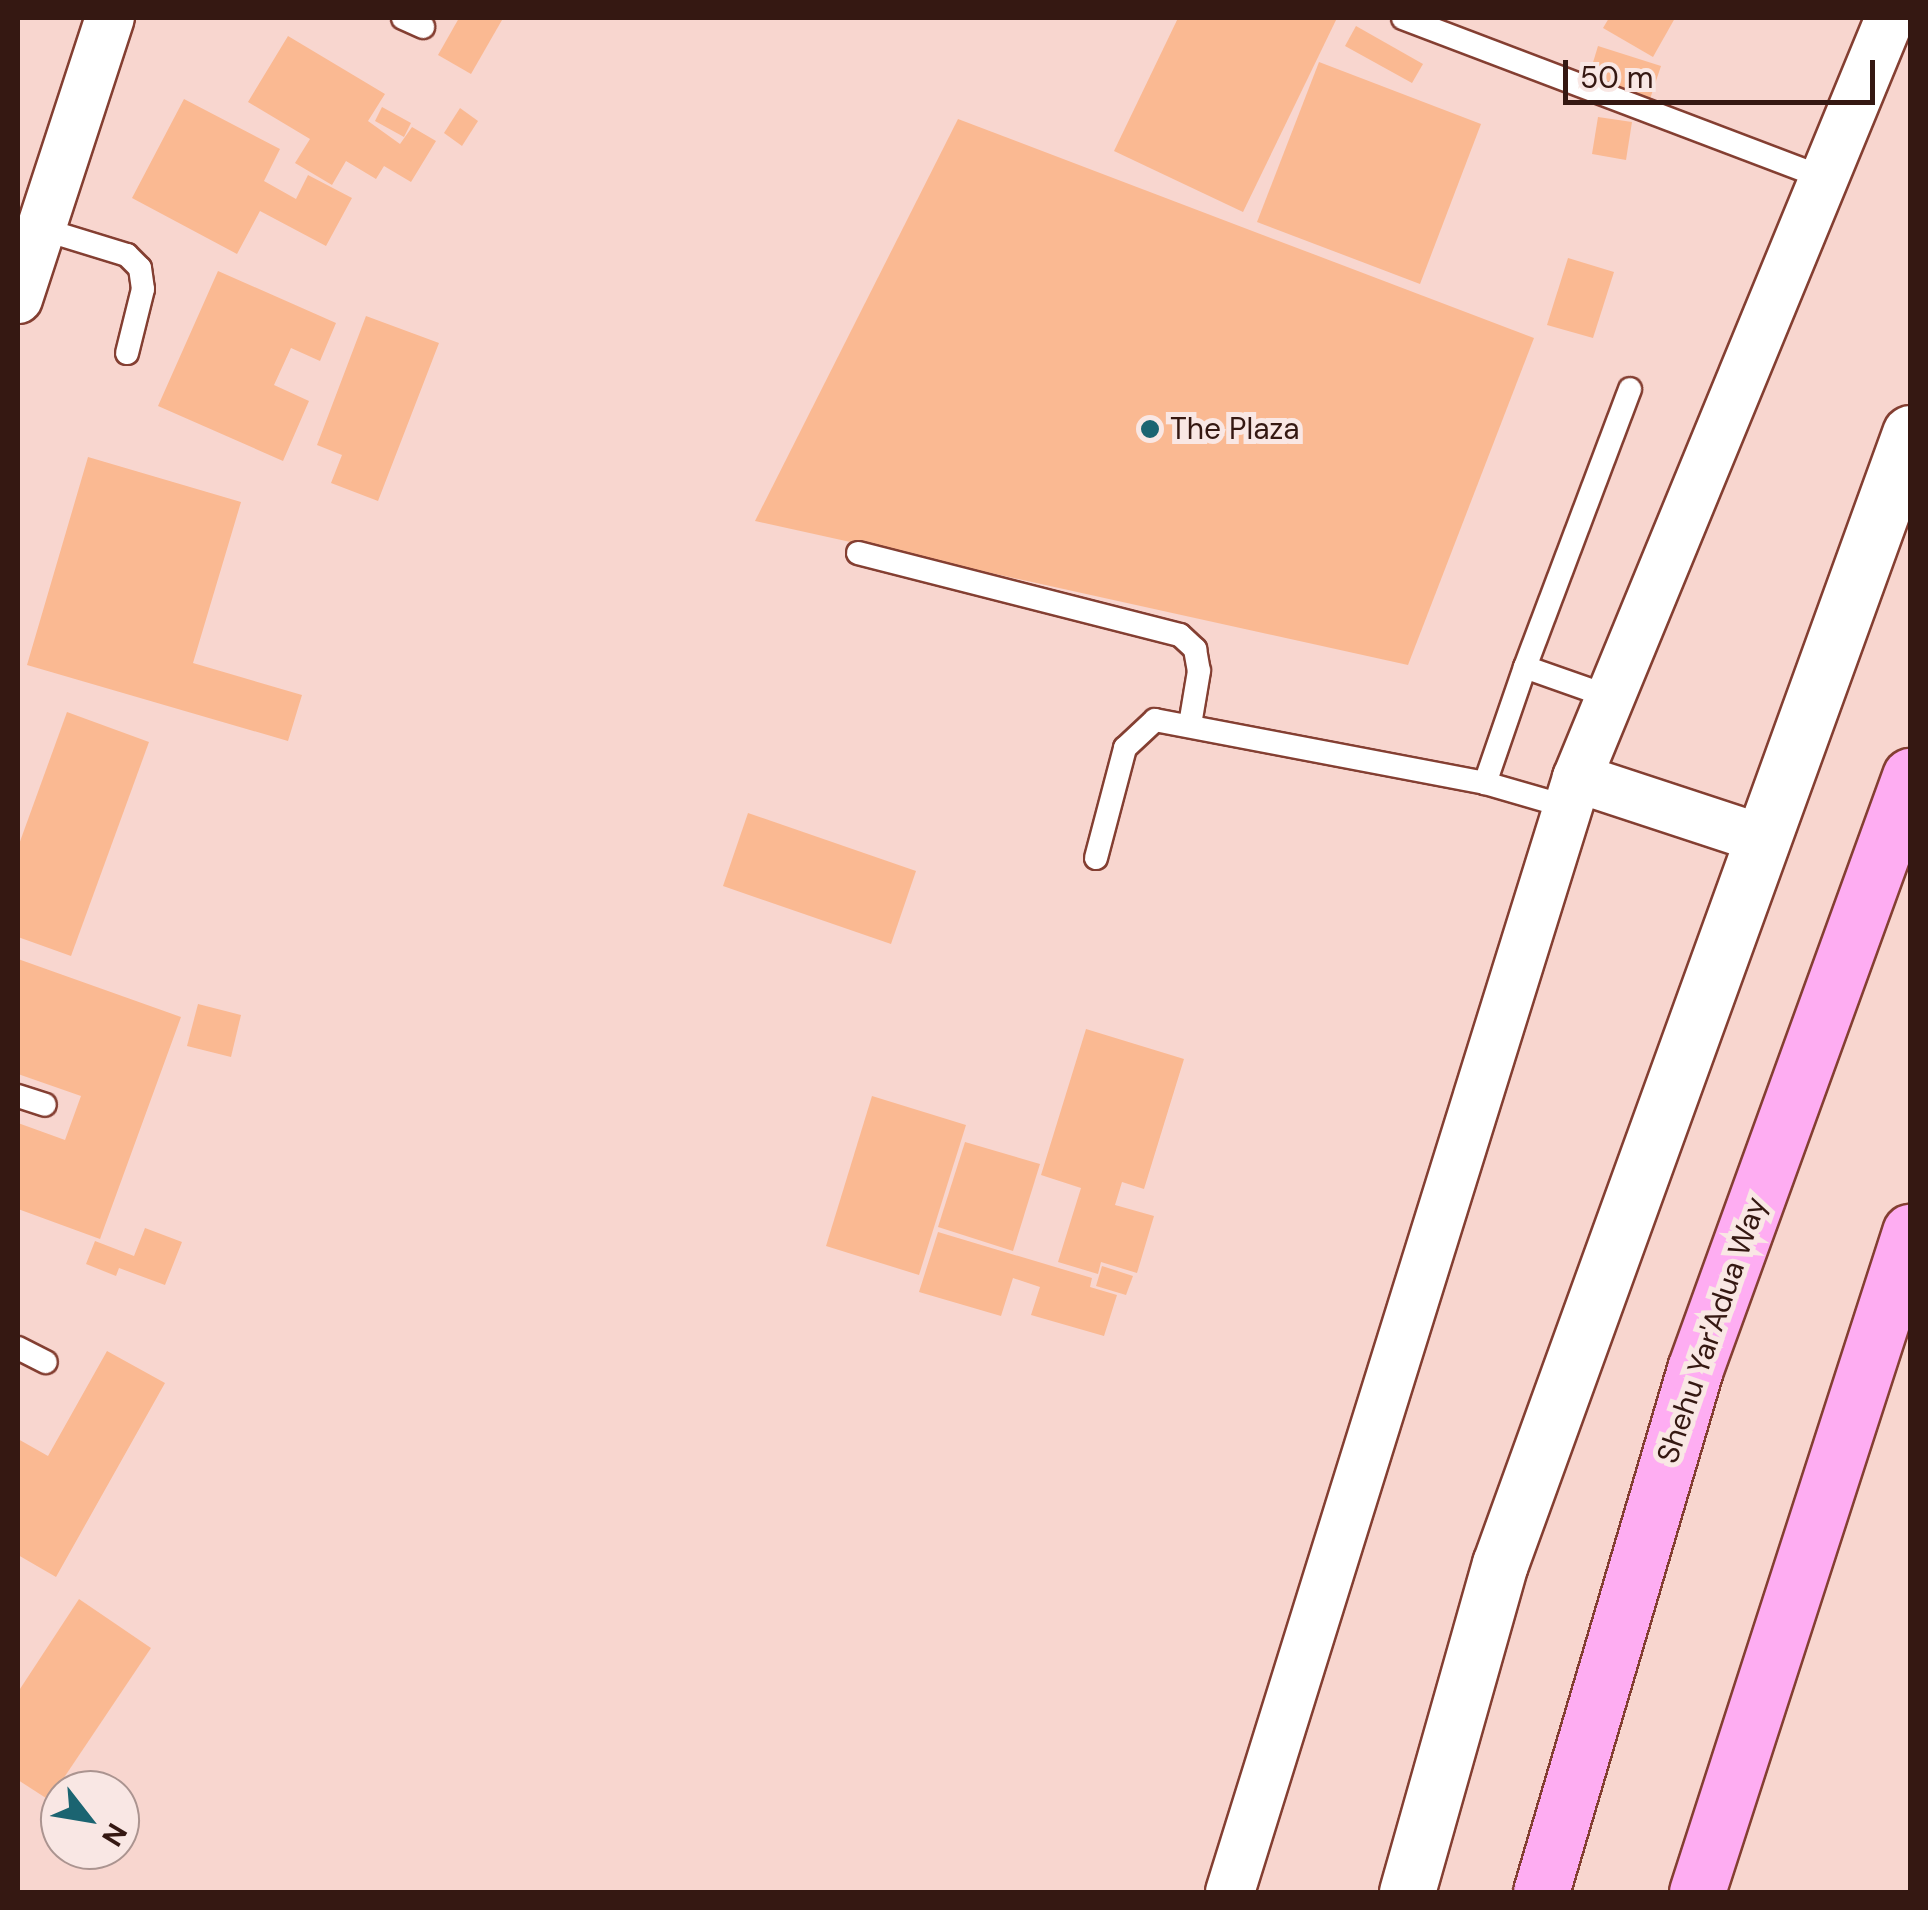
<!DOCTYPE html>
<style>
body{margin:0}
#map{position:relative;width:1928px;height:1910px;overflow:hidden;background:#f8d6cf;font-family:"DM Sans",sans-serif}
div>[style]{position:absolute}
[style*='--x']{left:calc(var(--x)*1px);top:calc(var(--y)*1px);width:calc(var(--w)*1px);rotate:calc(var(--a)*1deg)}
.building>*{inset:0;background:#fab992}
.roads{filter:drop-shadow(2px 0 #843f32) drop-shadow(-2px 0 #843f32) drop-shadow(0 2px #843f32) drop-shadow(0 -2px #843f32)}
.service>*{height:22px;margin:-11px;padding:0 11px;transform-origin:11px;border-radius:11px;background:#fff}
.minor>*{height:48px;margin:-24px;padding:0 24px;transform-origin:24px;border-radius:24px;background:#fff}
.tertiary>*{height:55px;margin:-27.5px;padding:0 27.5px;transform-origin:27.5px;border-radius:27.5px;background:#fff}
.motorway>*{height:55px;margin:-27.5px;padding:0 27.5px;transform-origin:27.5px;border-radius:27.5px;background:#feadf2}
.dots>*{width:28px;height:28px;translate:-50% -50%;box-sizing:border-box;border:5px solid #f9e7e4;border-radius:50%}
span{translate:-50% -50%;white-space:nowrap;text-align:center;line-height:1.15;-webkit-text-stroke:10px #f9e7e4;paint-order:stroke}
.poi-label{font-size:30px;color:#351812}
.left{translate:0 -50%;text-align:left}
.street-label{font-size:30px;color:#351812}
.frame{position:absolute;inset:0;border:20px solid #351812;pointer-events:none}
.north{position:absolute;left:40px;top:1770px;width:100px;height:100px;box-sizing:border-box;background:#f9e7e4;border:2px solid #ab9490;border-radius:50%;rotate:121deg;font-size:28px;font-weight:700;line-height:40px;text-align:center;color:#351812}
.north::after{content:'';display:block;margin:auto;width:35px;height:45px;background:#1b6471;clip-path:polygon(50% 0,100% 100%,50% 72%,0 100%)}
.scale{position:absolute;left:1563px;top:60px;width:312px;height:45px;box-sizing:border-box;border:5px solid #351812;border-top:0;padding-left:12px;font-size:30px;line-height:35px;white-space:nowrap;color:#351812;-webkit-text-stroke:8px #f9e7e4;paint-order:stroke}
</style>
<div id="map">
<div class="building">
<i style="clip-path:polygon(459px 18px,502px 20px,471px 74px,438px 55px)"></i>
<i style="clip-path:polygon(1178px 18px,1337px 18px,1243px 212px,1114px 151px)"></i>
<i style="clip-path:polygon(1609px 18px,1675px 18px,1653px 57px,1603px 28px)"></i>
<i style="clip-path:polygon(1356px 26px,1423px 64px,1412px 83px,1345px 46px)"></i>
<i style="clip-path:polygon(288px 36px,385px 94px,368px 121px,400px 144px,412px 127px,436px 141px,411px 182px,384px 166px,376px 179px,346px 161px,332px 185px,295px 163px,310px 139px,248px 102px)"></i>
<i style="clip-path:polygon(1598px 46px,1661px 66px,1650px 99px,1588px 79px)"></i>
<i style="clip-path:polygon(1319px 62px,1481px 124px,1420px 284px,1257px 222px)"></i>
<i style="clip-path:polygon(184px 99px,280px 149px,264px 181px,296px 199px,308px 175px,352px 198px,326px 246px,260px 211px,237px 254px,132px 198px)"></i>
<i style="clip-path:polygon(382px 107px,411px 123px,404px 137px,375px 121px)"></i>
<i style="clip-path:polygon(460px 108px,478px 121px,462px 146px,444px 133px)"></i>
<i style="clip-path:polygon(1598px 117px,1632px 122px,1626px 160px,1592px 154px)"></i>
<i style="clip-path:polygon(958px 119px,1534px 338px,1408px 665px,755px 521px)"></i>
<i style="clip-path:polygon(1568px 258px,1614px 272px,1593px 338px,1547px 325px)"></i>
<i style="clip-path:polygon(218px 271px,336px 323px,320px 361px,291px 348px,274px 385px,309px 401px,283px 461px,158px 406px)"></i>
<i style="clip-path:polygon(366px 316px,439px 343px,378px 501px,331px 483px,342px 455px,317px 445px)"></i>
<i style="clip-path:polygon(88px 457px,241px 502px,193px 663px,302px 695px,288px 741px,27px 665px)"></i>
<i style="clip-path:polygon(67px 712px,149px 742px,71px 956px,18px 937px,18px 847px)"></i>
<i style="clip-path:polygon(748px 813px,916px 871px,891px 944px,723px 886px)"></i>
<i style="clip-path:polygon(18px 959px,181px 1017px,100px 1239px,18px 1209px,18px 1123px,65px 1140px,81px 1096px,18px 1074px)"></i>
<i style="clip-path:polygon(198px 1004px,241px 1015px,231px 1057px,187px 1046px)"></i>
<i style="clip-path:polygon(1086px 1029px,1184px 1059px,1144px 1189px,1122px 1182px,1115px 1205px,1154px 1216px,1137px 1273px,1101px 1262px,1098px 1274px,1058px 1262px,1081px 1188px,1041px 1175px)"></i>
<i style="clip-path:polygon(872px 1096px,966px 1125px,919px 1275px,826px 1246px)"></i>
<i style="clip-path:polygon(965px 1142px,1040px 1164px,1013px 1251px,938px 1227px)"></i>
<i style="clip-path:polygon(145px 1228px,182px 1242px,165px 1285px,119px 1268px,116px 1276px,86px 1264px,95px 1241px,134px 1256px)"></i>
<i style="clip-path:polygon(938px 1232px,1092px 1278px,1090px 1287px,1117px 1295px,1104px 1336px,1031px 1315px,1040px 1287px,1013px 1278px,1001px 1316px,919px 1292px)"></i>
<i style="clip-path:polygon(1102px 1266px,1133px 1276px,1126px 1295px,1096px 1286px)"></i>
<i style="clip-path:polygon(107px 1351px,165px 1383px,56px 1577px,18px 1555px,18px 1439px,48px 1456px)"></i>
<i style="clip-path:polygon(79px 1599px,151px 1648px,49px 1800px,18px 1780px,18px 1692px)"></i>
</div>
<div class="roads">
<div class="service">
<i style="--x:403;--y:18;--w:22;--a:24"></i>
<i style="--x:1403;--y:18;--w:451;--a:20.8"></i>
<i style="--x:39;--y:228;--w:92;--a:17.1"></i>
<i style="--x:127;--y:255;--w:18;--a:45"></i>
<i style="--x:140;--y:268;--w:21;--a:82"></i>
<i style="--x:143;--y:289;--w:66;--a:104"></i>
<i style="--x:858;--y:553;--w:332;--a:14.3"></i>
<i style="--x:1180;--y:635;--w:21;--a:43"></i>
<i style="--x:1195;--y:649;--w:22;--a:80"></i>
<i style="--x:1199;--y:671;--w:55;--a:99.5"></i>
<i style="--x:1525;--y:667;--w:123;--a:109"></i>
<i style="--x:1485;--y:783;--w:86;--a:16.1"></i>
<i style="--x:1610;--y:697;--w:90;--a:-160.6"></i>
<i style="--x:1525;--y:667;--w:297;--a:-69.3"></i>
<i style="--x:1096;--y:858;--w:114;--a:-75.2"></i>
<i style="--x:1125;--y:748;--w:41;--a:-43"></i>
<i style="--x:1155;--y:720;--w:336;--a:10.8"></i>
<i style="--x:18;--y:1096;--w:28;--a:18"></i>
<i style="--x:18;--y:1348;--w:31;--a:27"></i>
</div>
<div class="minor">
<i style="--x:18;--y:299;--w:296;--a:-71.9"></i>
<i style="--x:1577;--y:778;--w:192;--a:18.2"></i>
<i style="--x:1230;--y:1892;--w:1167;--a:-72.7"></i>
<i style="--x:1577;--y:778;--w:822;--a:-67.62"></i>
</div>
<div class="tertiary">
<i style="--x:1407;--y:1892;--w:341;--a:-74.2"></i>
<i style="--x:1500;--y:1564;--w:1203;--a:-70.07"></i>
</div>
<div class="motorway">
<i style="--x:1541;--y:1892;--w:545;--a:-73.59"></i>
<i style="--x:1695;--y:1369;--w:631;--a:-70.07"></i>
<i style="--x:1697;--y:1892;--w:694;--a:-72.11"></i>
</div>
</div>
<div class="dots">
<i style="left:1150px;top:429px;background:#1b6471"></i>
</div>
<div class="poi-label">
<span class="left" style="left:1170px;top:429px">The Plaza</span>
</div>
<div class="street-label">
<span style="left:1712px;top:1330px;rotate:-71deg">Shehu Yar'Adua Way</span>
</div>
<div class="frame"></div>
<div class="north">N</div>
<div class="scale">50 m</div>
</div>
